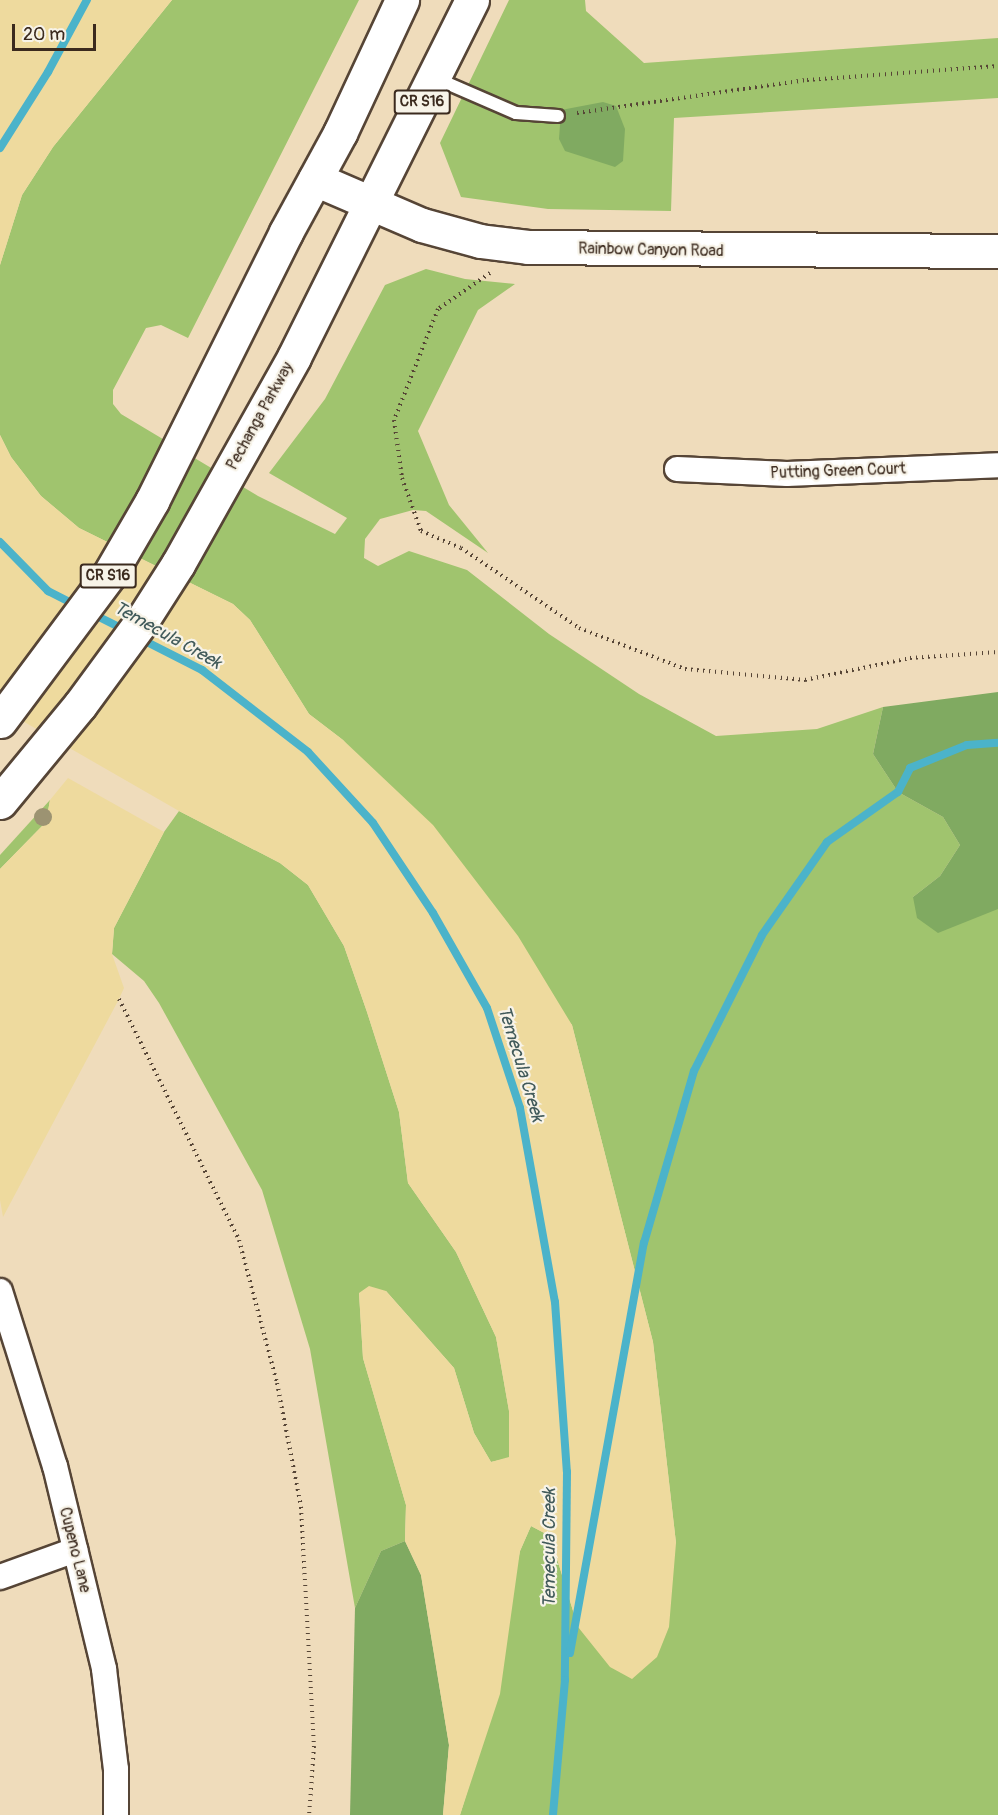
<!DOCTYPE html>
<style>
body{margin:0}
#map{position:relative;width:998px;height:1815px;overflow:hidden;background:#efdcbb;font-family:Pangolin,sans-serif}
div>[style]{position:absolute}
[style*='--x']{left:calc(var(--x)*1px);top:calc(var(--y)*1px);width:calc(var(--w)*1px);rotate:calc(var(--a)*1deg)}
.green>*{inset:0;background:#a0c46e}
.forest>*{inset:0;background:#80aa61}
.sand>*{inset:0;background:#eeda9e}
.stream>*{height:8px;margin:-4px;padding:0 4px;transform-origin:4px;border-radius:4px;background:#4bb3ca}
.path>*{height:4px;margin-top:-2px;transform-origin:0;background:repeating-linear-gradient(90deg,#564536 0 1.5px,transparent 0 6px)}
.roads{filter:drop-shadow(2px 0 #564536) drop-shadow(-2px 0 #564536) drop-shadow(0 2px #564536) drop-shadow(0 -2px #564536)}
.service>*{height:12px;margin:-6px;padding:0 6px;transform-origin:6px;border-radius:6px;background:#fff}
.minor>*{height:24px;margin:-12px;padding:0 12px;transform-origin:12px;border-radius:12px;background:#fff}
.secondary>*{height:33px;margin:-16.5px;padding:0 16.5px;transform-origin:16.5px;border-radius:16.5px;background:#fff}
.primary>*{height:33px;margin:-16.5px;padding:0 16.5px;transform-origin:16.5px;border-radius:16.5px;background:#fff}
.trees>*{width:18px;height:18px;margin:-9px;border-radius:50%;background:#9c9372}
span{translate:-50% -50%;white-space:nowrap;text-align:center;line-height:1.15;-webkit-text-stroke:4.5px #f7f3e8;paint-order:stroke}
.shield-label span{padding:2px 4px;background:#f7f3e8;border:2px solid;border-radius:4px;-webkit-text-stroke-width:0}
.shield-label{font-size:15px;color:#3b2a1e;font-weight:700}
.street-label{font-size:16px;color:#3b2a1e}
.water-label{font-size:18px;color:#415a5a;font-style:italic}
.scale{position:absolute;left:12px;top:24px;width:84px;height:27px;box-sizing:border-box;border:3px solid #3b2a1e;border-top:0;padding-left:8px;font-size:18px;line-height:21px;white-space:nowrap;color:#3b2a1e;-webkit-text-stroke:4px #f7f3e8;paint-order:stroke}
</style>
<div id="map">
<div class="green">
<i style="clip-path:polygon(172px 0,359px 0,188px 338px,161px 325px,146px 328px,113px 390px,113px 404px,121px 414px,258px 496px,335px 534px,347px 518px,269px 473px,325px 399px,385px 285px,426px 269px,465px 279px,515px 284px,478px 310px,418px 431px,449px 505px,488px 553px,426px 511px,413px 510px,380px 519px,365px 539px,364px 558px,378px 566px,409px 551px,467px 570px,549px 634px,639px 694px,716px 736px,817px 729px,883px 707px,873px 754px,898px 792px,943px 817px,960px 845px,940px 876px,913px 897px,998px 909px,998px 1815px,460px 1815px,472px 1776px,520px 1551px,531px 1526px,550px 1536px,578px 1627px,676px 1543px,653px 1342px,572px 1025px,343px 740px,309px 714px,250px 620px,233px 604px,79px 528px,41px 496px,11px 457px,0 435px,0 265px,22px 195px,53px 147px)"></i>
<i style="clip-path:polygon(509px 0,585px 0,586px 11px,644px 63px,998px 38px,998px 98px,674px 118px,671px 211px,548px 209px,461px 197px,440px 143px)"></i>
<i style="clip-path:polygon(50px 800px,46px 822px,0 869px,0 855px)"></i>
<i style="clip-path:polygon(179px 811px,280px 863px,308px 885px,344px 946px,367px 1012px,399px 1112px,408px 1183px,456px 1252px,496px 1337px,509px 1411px,509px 1458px,491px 1462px,474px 1433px,454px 1368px,386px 1291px,359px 1293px,363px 1358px,406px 1505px,405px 1541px,381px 1551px,355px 1608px,310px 1349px,262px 1190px,159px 1003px,144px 981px,112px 954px,114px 928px,164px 832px)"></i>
</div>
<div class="forest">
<i style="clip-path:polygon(603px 102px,616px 106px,625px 129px,623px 161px,615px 167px,565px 151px,559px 139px,561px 110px)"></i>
<i style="clip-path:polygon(998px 692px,998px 909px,938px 933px,917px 918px,913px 897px,940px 876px,960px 845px,943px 817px,898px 792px,873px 754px,883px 707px)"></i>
<i style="clip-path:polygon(405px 1541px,421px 1575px,449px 1745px,443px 1815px,350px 1815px,355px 1608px,381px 1551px)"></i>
</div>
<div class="sand">
<i style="clip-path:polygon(0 0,172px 0,53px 147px,22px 195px,0 265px)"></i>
<i style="clip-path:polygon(0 435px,11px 457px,41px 496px,79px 528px,233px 604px,250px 620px,309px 714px,343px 740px,433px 825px,518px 936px,572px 1025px,653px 1342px,676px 1543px,669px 1627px,657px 1657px,632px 1679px,610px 1667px,578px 1627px,550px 1536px,531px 1526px,520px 1551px,500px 1694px,460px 1815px,443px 1815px,449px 1745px,421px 1575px,405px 1541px,406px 1505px,363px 1358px,359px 1293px,369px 1286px,386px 1291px,454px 1368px,474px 1433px,491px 1462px,509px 1457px,509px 1411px,496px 1337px,456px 1252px,408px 1183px,399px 1112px,367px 1012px,344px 946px,308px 885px,280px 863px,179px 811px,0 708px)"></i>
<i style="clip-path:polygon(68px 778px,164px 832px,114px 928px,112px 954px,124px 988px,119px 999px,3px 1217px,0 1200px,0 869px,46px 822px,50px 800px)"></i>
</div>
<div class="stream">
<i style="--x:0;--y:148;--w:90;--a:-57.7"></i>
<i style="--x:48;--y:72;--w:82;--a:-61.6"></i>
<i style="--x:0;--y:542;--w:69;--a:45.6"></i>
<i style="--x:48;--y:591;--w:33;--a:27"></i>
<i style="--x:89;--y:612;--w:40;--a:26.6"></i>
<i style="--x:139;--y:638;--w:71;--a:26.9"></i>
<i style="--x:202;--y:670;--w:134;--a:37.7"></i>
<i style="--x:308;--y:752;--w:96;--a:47.5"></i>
<i style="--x:373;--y:823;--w:108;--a:56.3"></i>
<i style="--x:433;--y:913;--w:109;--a:60.4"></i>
<i style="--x:487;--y:1008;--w:105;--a:71.7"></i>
<i style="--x:520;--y:1108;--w:197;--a:79.8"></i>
<i style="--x:555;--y:1302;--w:170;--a:86"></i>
<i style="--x:567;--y:1472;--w:208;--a:90.6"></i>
<i style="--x:565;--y:1680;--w:136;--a:95.1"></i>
<i style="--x:570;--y:1653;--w:417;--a:-79.8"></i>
<i style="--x:644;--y:1243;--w:179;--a:-73.8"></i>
<i style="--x:694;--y:1071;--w:152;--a:-63.4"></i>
<i style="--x:762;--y:935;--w:113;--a:-55"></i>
<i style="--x:827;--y:842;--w:87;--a:-35.2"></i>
<i style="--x:898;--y:792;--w:27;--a:-63"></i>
<i style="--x:910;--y:768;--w:61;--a:-22"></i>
<i style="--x:967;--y:745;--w:31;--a:-4"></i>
</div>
<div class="path">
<i style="--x:577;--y:113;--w:232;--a:-8.2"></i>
<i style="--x:807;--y:80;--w:192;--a:-4.2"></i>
<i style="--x:490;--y:273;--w:63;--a:145.3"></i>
<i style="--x:438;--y:309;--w:119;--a:111.6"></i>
<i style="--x:394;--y:420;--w:59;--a:82.1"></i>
<i style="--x:402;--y:478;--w:56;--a:70.3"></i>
<i style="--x:421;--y:531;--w:43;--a:23"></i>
<i style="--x:461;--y:548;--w:143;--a:34.1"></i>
<i style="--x:579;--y:628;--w:114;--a:21.1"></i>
<i style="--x:685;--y:669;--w:121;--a:5.2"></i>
<i style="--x:805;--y:680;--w:107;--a:-11.8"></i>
<i style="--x:910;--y:658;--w:88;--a:-3.9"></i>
<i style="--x:119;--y:999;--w:269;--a:63.5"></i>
<i style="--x:239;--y:1240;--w:148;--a:75.1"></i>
<i style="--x:277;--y:1383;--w:126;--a:79"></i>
<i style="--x:301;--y:1507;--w:239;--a:86.9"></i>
<i style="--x:314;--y:1746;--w:69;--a:94.1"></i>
</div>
<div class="roads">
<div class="service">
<i style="--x:435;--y:78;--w:88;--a:23.4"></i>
<i style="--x:516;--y:113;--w:42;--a:4.1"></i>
</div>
<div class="minor">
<i style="--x:677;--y:469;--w:110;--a:2.6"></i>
<i style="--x:787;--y:474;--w:211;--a:-2.4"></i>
<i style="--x:0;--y:1291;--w:183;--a:72.6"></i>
<i style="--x:55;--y:1466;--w:209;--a:76.4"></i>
<i style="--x:104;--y:1669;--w:101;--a:83.2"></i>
<i style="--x:116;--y:1769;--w:46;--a:90"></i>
<i style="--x:0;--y:1577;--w:80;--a:-19.8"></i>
</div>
<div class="secondary">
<i style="--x:315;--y:179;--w:116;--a:23.3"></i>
<i style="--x:422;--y:225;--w:60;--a:15.4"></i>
<i style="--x:480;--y:241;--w:48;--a:7.1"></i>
<i style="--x:528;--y:247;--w:470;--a:0.5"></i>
</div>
<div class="primary">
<i style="--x:0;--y:721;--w:182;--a:-53.3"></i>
<i style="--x:109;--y:575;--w:86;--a:-59.8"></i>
<i style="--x:152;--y:501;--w:301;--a:-63.5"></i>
<i style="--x:286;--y:232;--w:113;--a:-61.4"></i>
<i style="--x:340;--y:133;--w:147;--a:-65"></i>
<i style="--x:0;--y:802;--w:126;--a:-50.5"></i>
<i style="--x:80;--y:705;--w:103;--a:-53.7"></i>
<i style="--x:141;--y:622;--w:69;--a:-57.5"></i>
<i style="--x:178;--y:564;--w:237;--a:-60.7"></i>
<i style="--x:294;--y:357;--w:399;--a:-63.5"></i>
</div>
</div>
<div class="trees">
<i style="left:43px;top:817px"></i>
</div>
<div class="shield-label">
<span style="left:422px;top:102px">CR S16</span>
<span style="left:108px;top:576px">CR S16</span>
</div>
<div class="street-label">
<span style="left:651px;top:250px;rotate:1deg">Rainbow Canyon Road</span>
<span style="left:260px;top:416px;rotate:-61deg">Pechanga Parkway</span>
<span style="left:838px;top:471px;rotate:-2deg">Putting Green Court</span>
<span style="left:75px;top:1550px;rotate:76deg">Cupeno Lane</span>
</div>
<div class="water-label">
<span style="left:167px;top:636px;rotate:29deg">Temecula Creek</span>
<span style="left:520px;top:1064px;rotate:73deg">Temecula Creek</span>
<span style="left:550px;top:1548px;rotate:-90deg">Temecula Creek</span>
</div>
<div class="scale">20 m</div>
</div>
